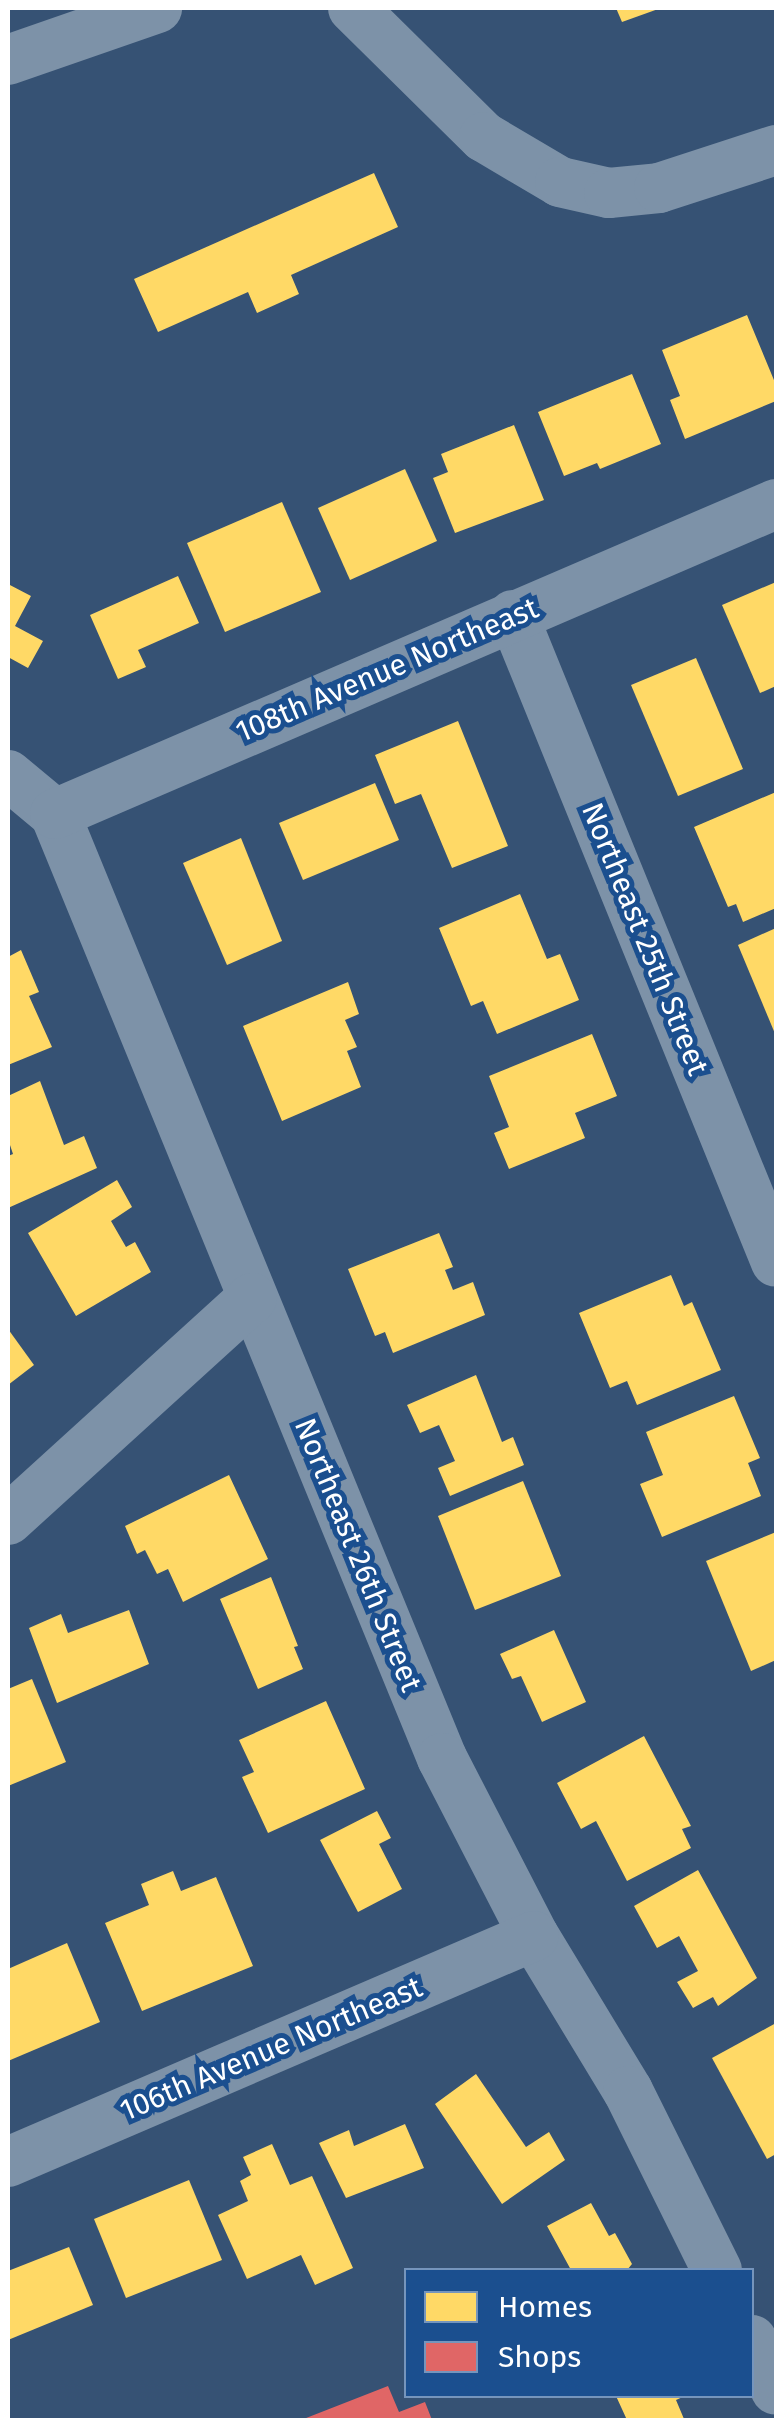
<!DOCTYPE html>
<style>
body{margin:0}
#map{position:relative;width:784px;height:2428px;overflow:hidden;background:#365274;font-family:"Fira Sans",sans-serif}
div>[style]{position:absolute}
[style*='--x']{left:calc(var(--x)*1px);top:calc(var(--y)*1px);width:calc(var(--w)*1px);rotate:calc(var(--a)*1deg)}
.homes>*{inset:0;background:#ffd966}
.shops>*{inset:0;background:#e06666}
.minor>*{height:50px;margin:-25px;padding:0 25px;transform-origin:25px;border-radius:25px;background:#7d92a8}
span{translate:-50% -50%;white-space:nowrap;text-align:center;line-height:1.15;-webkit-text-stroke:10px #1b4f8f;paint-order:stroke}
.street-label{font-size:30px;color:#fff}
.frame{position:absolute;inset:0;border:10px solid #fff;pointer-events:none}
.legend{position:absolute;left:404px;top:2268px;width:350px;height:130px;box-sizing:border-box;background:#1b4f8f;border:2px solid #7695bc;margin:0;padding:12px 18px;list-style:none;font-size:30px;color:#fff}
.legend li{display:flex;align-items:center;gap:20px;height:50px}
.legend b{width:50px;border:2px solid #7695bc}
</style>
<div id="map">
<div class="homes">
<i style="clip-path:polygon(616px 8px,661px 8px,622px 22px)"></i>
<i style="clip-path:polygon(374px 173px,398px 227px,291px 275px,299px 294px,257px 313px,248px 292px,158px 332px,134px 279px)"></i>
<i style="clip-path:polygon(747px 315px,776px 385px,776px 401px,685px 439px,670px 400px,680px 396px,662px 350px)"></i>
<i style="clip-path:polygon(632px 374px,661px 444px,600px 469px,597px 463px,564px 476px,538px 412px)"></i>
<i style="clip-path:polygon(514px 425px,544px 500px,455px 533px,433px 478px,448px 472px,441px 454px)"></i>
<i style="clip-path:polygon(405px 469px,437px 541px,350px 580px,318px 508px)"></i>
<i style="clip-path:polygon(282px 502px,321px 592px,225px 632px,187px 543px)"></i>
<i style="clip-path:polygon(178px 576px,199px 623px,138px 650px,146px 667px,118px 679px,90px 615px)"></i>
<i style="clip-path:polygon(776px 582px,776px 686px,760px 693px,722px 605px)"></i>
<i style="clip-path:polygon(8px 584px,31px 596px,15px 626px,43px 641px,28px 668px,8px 657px)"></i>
<i style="clip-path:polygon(696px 658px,743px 769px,678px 796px,631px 685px)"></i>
<i style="clip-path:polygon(458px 721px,508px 846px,452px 868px,421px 794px,395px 804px,375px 755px)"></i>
<i style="clip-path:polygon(375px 783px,399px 840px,303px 880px,279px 823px)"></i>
<i style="clip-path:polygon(776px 792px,776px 908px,743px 922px,736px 904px,728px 907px,694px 827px)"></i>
<i style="clip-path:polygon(241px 838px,282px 941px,227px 965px,183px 863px)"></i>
<i style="clip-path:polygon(520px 894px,547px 959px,560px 954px,579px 1000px,497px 1034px,483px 1001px,471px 1006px,439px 928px)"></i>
<i style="clip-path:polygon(776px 928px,776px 1036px,738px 945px)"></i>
<i style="clip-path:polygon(21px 950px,39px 992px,29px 996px,52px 1047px,8px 1065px,8px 957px)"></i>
<i style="clip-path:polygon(348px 982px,359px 1014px,345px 1020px,357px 1047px,347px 1051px,361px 1087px,282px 1121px,243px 1026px)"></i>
<i style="clip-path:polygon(592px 1034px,617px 1096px,575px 1113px,585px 1138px,509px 1169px,494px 1133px,509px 1127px,489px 1076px)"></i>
<i style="clip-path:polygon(40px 1081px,64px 1145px,84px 1136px,97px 1168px,8px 1208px,8px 1156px,13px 1154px,8px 1139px,8px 1096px)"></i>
<i style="clip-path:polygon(117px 1180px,132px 1207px,111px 1221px,126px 1247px,135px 1242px,151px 1272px,76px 1316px,28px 1233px)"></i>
<i style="clip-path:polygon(439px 1233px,453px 1267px,445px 1270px,453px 1290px,473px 1282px,485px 1315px,393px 1353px,385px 1332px,375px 1336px,348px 1269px)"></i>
<i style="clip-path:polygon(671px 1275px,684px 1306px,692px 1302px,721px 1370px,637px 1405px,627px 1381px,610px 1388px,579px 1313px)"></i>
<i style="clip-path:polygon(8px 1329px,34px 1365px,8px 1385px)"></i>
<i style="clip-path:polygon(476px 1375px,502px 1442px,513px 1437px,524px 1465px,450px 1496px,438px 1468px,455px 1461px,439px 1425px,420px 1433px,407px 1405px)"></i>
<i style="clip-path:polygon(734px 1396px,760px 1458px,748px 1463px,761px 1496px,662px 1537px,640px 1484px,663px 1475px,646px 1432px)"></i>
<i style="clip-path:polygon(229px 1475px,268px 1559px,183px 1602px,168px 1569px,157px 1574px,145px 1550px,137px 1554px,125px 1526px)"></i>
<i style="clip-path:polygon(523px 1481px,561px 1576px,475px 1610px,438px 1516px)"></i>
<i style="clip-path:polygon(776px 1532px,776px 1660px,751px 1671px,706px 1561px)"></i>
<i style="clip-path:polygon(271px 1577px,298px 1646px,294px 1647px,303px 1669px,258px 1689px,220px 1599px)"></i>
<i style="clip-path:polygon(129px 1610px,149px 1664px,57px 1703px,29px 1628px,61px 1614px,68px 1633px)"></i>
<i style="clip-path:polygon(554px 1630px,586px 1702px,542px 1722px,521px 1676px,512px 1679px,500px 1654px)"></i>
<i style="clip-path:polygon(32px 1679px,66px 1762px,8px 1786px,8px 1689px)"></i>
<i style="clip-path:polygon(326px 1701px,365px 1789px,268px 1833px,242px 1777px,254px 1772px,239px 1740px)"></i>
<i style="clip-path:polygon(644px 1736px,691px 1826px,682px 1829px,691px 1848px,627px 1881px,596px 1821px,581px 1829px,557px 1783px)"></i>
<i style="clip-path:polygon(377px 1811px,391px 1838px,379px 1844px,402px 1889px,358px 1912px,320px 1840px)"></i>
<i style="clip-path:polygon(698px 1870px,757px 1978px,718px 2006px,713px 1997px,693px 2008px,677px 1982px,698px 1971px,679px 1936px,657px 1948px,634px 1906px)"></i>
<i style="clip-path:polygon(173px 1871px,181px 1891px,216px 1877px,253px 1966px,142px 2011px,105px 1923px,149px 1905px,141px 1884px)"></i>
<i style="clip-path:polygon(67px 1943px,100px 2022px,8px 2061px,8px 1969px)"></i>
<i style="clip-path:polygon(776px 2023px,776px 2154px,767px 2159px,712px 2058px)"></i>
<i style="clip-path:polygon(476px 2074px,526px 2147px,549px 2132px,565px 2160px,502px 2204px,435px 2104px)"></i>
<i style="clip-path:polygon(405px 2124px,424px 2168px,346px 2198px,319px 2143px,349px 2130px,354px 2146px)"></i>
<i style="clip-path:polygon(272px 2144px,290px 2185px,312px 2176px,353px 2268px,315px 2285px,301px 2255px,247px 2279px,218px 2215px,248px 2201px,240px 2181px,251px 2175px,243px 2157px)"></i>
<i style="clip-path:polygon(189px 2180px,222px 2260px,126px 2298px,94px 2219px)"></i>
<i style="clip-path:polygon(591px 2203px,609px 2236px,615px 2233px,632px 2264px,627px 2270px,571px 2270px,547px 2226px)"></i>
<i style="clip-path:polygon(69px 2247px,93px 2305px,8px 2340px,8px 2271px)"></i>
<i style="clip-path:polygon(616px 2396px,685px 2396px,676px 2400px,684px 2419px,627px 2420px)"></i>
</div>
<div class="shops">
<i style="clip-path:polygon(388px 2386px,399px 2412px,425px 2402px,432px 2420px,301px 2420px)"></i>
</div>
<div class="minor">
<i style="--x:353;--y:8;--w:184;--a:44.6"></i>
<i style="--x:484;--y:137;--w:88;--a:30.6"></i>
<i style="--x:560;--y:182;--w:50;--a:12.7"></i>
<i style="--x:609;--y:193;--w:50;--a:-5.7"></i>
<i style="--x:659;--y:188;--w:123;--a:-18"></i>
<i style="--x:8;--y:60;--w:158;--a:-19.2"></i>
<i style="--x:513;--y:615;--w:698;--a:67.88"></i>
<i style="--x:8;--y:775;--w:61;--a:39.7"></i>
<i style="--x:55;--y:814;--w:1020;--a:67.71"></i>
<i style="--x:442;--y:1758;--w:200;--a:62.7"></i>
<i style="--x:534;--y:1936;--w:181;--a:58.8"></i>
<i style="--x:628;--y:2091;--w:200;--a:63.6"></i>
<i style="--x:55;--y:814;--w:785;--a:-23.27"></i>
<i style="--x:8;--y:1520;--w:330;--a:-42.3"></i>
<i style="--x:8;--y:2162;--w:572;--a:-23.25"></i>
<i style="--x:752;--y:2340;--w:55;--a:64.4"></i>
</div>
<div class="street-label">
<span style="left:387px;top:670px;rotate:-23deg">108th Avenue Northeast</span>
<span style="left:645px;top:939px;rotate:68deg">Northeast 25th Street</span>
<span style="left:358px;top:1555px;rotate:68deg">Northeast 26th Street</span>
<span style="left:271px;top:2049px;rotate:-23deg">106th Avenue Northeast</span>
</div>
<div class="frame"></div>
<ul class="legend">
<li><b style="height:28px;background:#ffd966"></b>Homes</li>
<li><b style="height:28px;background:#e06666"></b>Shops</li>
</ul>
</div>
